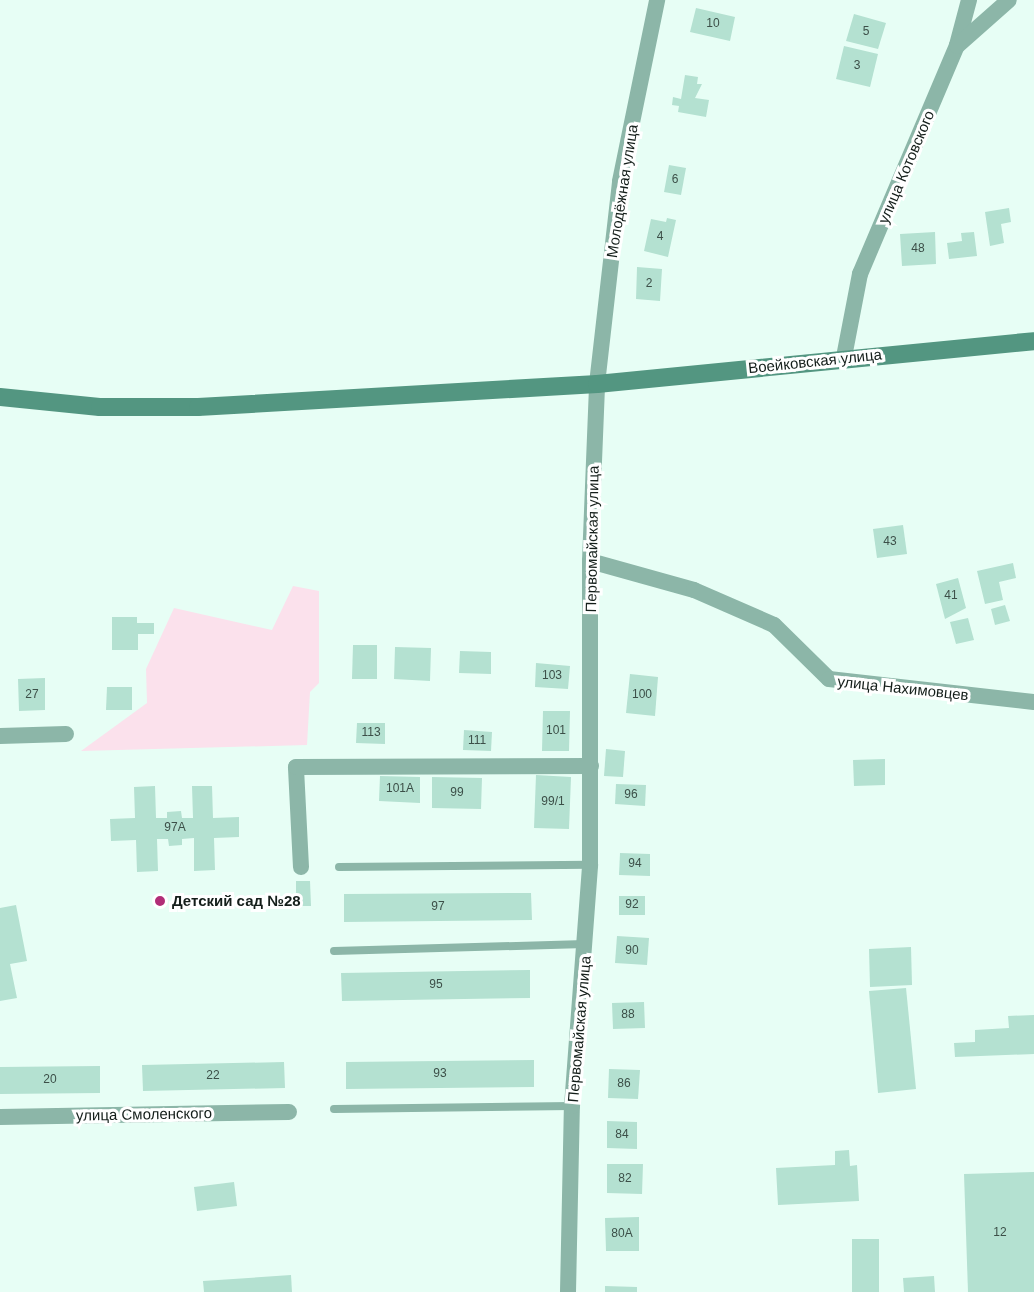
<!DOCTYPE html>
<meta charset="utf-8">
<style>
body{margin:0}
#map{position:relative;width:1034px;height:1292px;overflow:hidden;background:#e7fef5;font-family:Arial,sans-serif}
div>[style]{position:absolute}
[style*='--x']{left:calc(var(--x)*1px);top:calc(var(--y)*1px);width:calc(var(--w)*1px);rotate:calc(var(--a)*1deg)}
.green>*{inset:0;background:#fbe1ec}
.building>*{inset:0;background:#b4e1d1}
.service>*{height:8px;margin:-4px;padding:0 4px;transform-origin:4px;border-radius:4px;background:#8cb6a8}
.minor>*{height:16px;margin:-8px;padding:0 8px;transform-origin:8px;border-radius:8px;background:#8cb6a8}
.secondary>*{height:18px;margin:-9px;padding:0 9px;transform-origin:9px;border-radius:9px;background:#539681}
.dots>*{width:16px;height:16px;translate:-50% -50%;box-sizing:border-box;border:3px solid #fff;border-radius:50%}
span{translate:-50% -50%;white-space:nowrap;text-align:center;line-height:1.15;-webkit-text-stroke:6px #fff;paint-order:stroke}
.number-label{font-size:12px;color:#3c4f48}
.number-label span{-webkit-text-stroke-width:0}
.street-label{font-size:15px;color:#141e1a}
.poi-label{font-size:15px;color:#141e1a;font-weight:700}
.left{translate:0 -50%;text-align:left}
</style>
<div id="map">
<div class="green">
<i style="clip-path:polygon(293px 586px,319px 591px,319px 683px,310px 692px,307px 745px,81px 751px,147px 703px,146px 669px,174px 608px,272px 630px)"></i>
</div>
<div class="building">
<i style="clip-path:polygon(696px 8px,735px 17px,730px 41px,690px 32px)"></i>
<i style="clip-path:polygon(854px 14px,886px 23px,878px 49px,846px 41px)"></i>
<i style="clip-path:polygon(844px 46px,878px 54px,870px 87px,836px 79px)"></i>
<i style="clip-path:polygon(685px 75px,698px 77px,697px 84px,702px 84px,695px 98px,709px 100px,706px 117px,678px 112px,679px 106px,672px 105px,673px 97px,681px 99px)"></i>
<i style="clip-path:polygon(669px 165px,686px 168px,681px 195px,664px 192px)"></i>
<i style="clip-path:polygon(1009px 208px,1011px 222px,1001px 224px,1004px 243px,990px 246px,985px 212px)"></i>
<i style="clip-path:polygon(667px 218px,676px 220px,668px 257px,644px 251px,651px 219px,666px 222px)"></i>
<i style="clip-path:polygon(935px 232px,936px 264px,902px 266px,900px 234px)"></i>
<i style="clip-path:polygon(974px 232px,977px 256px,949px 259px,947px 243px,962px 241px,961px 233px)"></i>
<i style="clip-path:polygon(637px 267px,662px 269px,660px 301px,636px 299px)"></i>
<i style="clip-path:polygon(903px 525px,907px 554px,877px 558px,873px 529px)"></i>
<i style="clip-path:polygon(1013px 563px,1016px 578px,999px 582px,1003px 600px,985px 604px,977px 571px)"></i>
<i style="clip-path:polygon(958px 578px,966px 608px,945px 619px,936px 584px)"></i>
<i style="clip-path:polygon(1005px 605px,1010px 621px,995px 625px,991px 609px)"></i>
<i style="clip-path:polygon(112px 617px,137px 617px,137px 623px,154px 623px,154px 634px,138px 634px,138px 650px,112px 650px)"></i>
<i style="clip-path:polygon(968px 618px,974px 640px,956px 644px,950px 622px)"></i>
<i style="clip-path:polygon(353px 645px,377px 645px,377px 679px,352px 679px)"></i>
<i style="clip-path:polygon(395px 647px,431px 648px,430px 681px,394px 679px)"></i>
<i style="clip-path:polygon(460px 651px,491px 652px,491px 674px,459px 673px)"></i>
<i style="clip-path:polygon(536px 663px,570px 666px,568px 689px,535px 687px)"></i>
<i style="clip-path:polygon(630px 674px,658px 677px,655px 716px,626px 713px)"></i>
<i style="clip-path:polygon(45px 678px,45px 710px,19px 711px,18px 679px)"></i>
<i style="clip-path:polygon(107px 687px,132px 687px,132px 710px,106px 710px)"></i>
<i style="clip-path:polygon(543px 711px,570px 711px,569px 751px,542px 751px)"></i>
<i style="clip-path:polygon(357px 723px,385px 723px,385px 744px,356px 743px)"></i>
<i style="clip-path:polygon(464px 730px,492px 732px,491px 751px,463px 750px)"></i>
<i style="clip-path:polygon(606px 749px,625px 751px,623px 777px,604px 776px)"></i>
<i style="clip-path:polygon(885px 759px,885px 785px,854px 786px,853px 760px)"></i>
<i style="clip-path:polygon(536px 775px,571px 777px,569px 829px,534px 828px)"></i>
<i style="clip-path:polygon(380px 776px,420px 777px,420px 803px,379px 801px)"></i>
<i style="clip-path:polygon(432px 777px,482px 778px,481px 809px,432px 808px)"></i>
<i style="clip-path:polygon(616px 784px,646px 785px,645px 806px,615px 804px)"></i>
<i style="clip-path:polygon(155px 786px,156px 818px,167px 818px,167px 812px,181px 811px,182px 818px,193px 818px,192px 786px,212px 786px,213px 818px,239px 817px,239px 837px,214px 838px,215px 870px,194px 871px,194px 838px,182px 839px,182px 845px,169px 846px,168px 839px,157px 839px,158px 871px,137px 872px,136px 840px,111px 841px,110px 819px,135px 818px,134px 787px)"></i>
<i style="clip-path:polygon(620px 853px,650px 854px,650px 876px,619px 875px)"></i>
<i style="clip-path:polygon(296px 881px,310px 881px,311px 906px,296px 906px)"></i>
<i style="clip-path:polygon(531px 893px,532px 920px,344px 922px,344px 894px)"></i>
<i style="clip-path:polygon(619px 896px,645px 896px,645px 915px,619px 915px)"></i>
<i style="clip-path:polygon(16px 905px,27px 961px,10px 964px,17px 998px,0 1001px,0 908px)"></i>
<i style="clip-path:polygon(617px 936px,649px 938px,647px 965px,615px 963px)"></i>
<i style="clip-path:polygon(911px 947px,912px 985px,870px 987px,869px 949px)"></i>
<i style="clip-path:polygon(530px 970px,530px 998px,342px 1001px,341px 973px)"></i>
<i style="clip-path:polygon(906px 988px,916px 1089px,878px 1093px,869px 991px)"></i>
<i style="clip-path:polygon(644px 1002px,645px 1028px,613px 1029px,612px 1003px)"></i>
<i style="clip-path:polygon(1034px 1015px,1034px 1054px,955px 1057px,954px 1043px,975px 1042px,975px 1030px,1009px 1028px,1008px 1016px)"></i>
<i style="clip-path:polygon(534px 1060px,534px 1087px,346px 1089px,346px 1062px)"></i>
<i style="clip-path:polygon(284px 1062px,285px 1088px,143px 1091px,142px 1065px)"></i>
<i style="clip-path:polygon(100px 1066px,100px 1093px,0 1094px,0 1067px)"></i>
<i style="clip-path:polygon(609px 1069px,640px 1070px,638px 1099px,608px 1098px)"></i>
<i style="clip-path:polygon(607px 1121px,637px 1122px,637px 1149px,607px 1148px)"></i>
<i style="clip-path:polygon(849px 1150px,850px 1166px,857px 1165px,859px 1201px,778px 1205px,776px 1168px,835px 1165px,835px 1151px)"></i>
<i style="clip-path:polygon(607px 1164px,643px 1164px,642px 1194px,607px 1193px)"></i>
<i style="clip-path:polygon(1034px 1172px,1034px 1292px,968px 1292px,964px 1174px)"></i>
<i style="clip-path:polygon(234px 1182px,237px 1206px,197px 1211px,194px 1187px)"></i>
<i style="clip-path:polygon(639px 1217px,639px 1251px,606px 1251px,605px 1218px)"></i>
<i style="clip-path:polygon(852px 1239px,879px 1239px,879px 1292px,852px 1292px)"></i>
<i style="clip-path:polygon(291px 1275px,292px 1292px,204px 1292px,203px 1281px)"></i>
<i style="clip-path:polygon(934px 1276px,935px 1292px,904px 1292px,903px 1278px)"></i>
<i style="clip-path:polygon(605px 1286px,637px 1287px,637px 1292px,605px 1292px)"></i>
</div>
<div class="service">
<i style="--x:339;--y:867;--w:251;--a:-0.5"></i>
<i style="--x:334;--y:951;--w:251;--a:-1.6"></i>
<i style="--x:334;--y:1109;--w:238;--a:-0.7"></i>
</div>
<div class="minor">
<i style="--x:957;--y:45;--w:47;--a:-75.1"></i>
<i style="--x:844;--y:357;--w:85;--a:-79.1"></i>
<i style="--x:860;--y:274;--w:248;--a:-67"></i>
<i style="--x:957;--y:46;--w:69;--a:-41.5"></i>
<i style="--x:590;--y:561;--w:108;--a:15.6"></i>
<i style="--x:694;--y:590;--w:87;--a:23.6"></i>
<i style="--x:774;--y:625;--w:77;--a:44.5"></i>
<i style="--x:829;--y:679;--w:206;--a:6.4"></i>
<i style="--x:0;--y:736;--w:66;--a:-1.7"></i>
<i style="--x:301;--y:867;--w:100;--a:-92.9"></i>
<i style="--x:296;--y:767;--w:295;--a:-0.2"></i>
<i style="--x:0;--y:1117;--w:289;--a:-1"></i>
<i style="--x:568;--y:1292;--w:186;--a:-88.8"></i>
<i style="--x:572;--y:1106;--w:242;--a:-85.7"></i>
<i style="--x:590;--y:865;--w:304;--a:-90"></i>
<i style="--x:590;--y:561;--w:177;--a:-87.7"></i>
<i style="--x:597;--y:384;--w:204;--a:-83.5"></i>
<i style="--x:620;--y:181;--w:185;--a:-78.4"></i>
</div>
<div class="secondary">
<i style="--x:0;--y:397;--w:100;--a:5.7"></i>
<i style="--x:100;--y:407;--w:98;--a:0"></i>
<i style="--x:198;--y:407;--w:400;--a:-3.3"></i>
<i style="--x:597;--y:384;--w:439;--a:-5.6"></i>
</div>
<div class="dots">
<i style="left:160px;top:901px;background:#b12e77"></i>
</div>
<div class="number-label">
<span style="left:713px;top:24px">10</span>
<span style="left:866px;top:32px">5</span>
<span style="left:857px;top:66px">3</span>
<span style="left:675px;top:180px">6</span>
<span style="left:660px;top:237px">4</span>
<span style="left:918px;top:249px">48</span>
<span style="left:649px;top:284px">2</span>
<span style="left:890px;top:542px">43</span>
<span style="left:951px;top:596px">41</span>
<span style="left:552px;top:676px">103</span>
<span style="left:32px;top:695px">27</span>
<span style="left:642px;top:695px">100</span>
<span style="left:556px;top:731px">101</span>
<span style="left:371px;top:733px">113</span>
<span style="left:477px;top:741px">111</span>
<span style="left:400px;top:789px">101А</span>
<span style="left:457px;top:793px">99</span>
<span style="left:631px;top:795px">96</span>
<span style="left:553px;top:802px">99/1</span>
<span style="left:175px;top:828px">97А</span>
<span style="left:635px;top:864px">94</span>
<span style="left:632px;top:905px">92</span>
<span style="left:438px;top:907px">97</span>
<span style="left:632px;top:951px">90</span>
<span style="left:436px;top:985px">95</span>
<span style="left:628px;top:1015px">88</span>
<span style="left:440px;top:1074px">93</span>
<span style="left:213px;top:1076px">22</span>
<span style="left:50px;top:1080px">20</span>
<span style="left:624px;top:1084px">86</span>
<span style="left:622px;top:1135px">84</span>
<span style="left:625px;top:1179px">82</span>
<span style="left:1000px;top:1233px">12</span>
<span style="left:622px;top:1234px">80А</span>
</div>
<div class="street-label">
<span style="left:906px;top:167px;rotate:-67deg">улица Котовского</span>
<span style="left:622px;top:191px;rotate:-81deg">Молодёжная улица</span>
<span style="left:815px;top:361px;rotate:-6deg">Воейковская улица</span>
<span style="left:592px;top:539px;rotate:-89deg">Первомайская улица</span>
<span style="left:903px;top:688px;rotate:6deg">улица Нахимовцев</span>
<span style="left:579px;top:1029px;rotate:-85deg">Первомайская улица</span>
<span style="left:144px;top:1114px;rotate:-1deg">улица Смоленского</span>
</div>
<div class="poi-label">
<span class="left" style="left:172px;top:901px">Детский сад №28</span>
</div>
</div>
